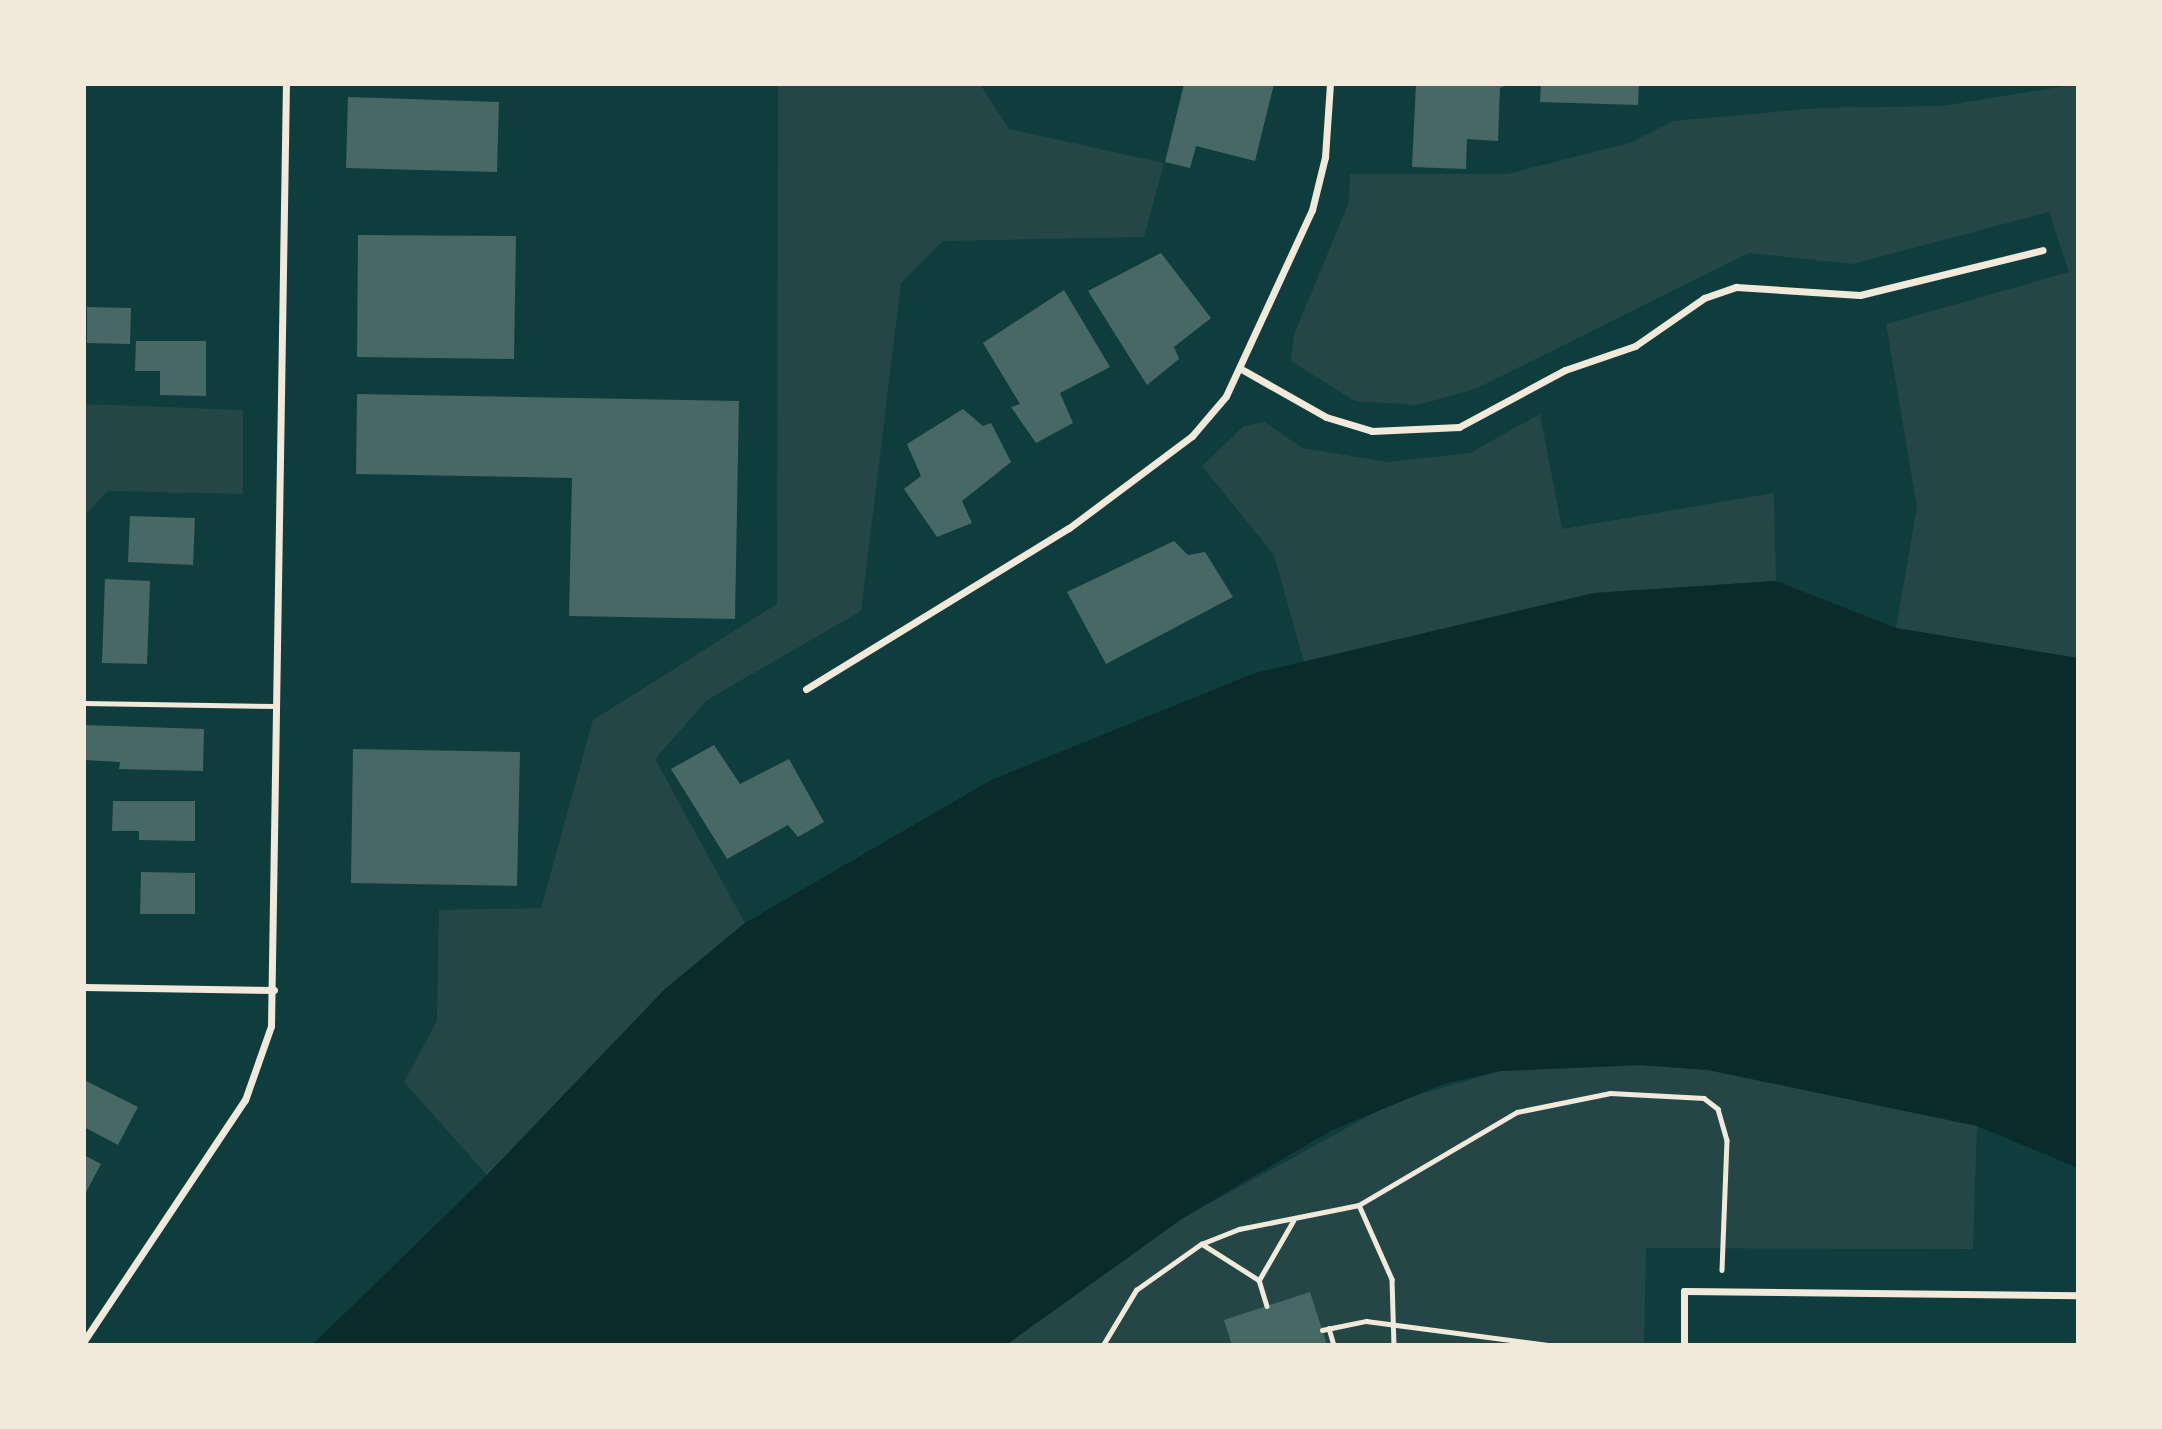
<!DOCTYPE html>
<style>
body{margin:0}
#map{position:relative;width:2162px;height:1429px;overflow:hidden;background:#0f3d3e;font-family:Figtree,sans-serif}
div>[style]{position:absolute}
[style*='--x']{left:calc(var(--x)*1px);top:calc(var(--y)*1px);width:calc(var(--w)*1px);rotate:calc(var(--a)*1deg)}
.green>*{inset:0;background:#244646}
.water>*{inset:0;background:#0a2a2b}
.building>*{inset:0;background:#486865}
.path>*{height:4.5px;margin:-2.25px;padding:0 2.25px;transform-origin:2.25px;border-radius:2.25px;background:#f1e9da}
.service>*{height:5px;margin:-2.5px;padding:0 2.5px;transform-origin:2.5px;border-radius:2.5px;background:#f1e9da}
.minor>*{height:7px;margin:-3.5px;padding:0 3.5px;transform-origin:3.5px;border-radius:3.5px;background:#f1e9da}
span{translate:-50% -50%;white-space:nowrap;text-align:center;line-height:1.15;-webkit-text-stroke:5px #f1e9da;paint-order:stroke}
.frame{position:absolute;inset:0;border:86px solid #f1e9da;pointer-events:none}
</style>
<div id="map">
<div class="green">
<i style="clip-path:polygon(778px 84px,980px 84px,1009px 129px,1164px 163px,1144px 237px,943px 241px,901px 283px,861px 611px,707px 700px,655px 759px,745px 923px,665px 989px,487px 1175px,404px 1082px,437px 1021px,439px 910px,541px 908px,593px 720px,777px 604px)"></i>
<i style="clip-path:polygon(2078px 84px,2078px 658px,1896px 628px,1917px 507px,1886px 324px,2069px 272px,2049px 212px,1852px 264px,1749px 253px,1475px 389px,1418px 405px,1355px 401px,1291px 361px,1294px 335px,1349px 202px,1350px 174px,1507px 174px,1630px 143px,1673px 121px,1819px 108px,1942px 106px)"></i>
<i style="clip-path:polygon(84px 404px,243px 410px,243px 494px,108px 491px,84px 516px)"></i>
<i style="clip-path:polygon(1540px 414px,1562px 529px,1774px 493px,1776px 581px,1594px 593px,1304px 662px,1274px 555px,1202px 466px,1244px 426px,1265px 422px,1302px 448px,1387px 462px,1470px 453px)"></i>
<i style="clip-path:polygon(1641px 1065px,1708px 1070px,1977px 1126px,1973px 1249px,1646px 1248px,1644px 1345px,1006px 1345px,1183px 1218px,1394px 1102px,1500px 1071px)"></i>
</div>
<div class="water">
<i style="clip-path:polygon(1776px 581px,1896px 628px,2078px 658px,2078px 1168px,1977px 1126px,1708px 1070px,1641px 1065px,1500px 1071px,1443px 1084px,1330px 1131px,1183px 1218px,1006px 1345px,312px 1345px,487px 1175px,665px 989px,745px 923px,991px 780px,1255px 673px,1594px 593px)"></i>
</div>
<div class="building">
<i style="clip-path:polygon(1184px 84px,1274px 84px,1255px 161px,1196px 146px,1190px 168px,1165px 162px)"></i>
<i style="clip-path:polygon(1416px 84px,1510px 84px,1500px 88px,1498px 141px,1467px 139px,1466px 169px,1412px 167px)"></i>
<i style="clip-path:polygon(1541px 84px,1639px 84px,1638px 105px,1540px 102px)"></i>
<i style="clip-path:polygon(348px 97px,499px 102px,497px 172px,346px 168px)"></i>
<i style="clip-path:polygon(358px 235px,516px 236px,514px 359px,357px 357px)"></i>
<i style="clip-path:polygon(1161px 253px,1211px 318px,1174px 347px,1179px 359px,1147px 385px,1088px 291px)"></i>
<i style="clip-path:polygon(1064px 290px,1110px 367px,1060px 393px,1073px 423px,1036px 443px,1011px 407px,1020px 404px,983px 343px)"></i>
<i style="clip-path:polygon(87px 307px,131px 308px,130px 344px,87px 343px)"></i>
<i style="clip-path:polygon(136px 341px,206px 341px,206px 396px,160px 395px,160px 371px,135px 371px)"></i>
<i style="clip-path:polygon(357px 394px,739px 401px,735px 619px,569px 616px,572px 478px,356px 474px)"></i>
<i style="clip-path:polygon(963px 409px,983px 426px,991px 423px,1011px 462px,962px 501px,972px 523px,937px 537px,904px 489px,921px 476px,907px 444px)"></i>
<i style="clip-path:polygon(130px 516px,195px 518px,193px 565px,128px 562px)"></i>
<i style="clip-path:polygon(1174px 541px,1188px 555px,1205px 552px,1233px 597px,1106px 664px,1067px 592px)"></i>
<i style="clip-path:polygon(105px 579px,150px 581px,147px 664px,102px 663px)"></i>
<i style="clip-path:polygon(84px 725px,204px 729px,203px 771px,119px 769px,120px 762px,84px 760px)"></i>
<i style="clip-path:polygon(714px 745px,740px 784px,789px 759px,824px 822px,798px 837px,788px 825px,727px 859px,671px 769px)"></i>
<i style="clip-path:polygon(353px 749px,520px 752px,517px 886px,351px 883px)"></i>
<i style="clip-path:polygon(113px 801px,195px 801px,195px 841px,139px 840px,139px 831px,112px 831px)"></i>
<i style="clip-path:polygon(141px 872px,195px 873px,195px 914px,140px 914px)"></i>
<i style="clip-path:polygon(84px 1080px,138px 1107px,118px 1145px,84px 1127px)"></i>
<i style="clip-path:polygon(84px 1155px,101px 1164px,84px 1196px)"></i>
<i style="clip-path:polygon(1310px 1292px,1327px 1345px,1232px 1345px,1224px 1320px)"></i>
</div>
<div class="path">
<i style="--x:1359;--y:1205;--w:81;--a:66"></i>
<i style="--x:1392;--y:1279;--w:66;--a:88.3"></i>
<i style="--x:1202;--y:1244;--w:67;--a:32.3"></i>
<i style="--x:1259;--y:1280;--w:68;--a:-60"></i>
<i style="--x:1259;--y:1280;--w:27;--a:73"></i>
<i style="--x:1329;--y:1328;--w:18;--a:74"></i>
<i style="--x:1322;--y:1330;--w:45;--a:-11.6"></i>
<i style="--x:1366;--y:1321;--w:185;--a:7.5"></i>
<i style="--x:1103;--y:1345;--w:64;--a:-59"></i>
<i style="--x:1136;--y:1290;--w:80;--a:-35.3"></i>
<i style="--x:1201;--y:1244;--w:41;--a:-21.5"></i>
<i style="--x:1239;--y:1229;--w:122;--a:-11.3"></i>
<i style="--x:1359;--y:1205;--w:183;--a:-30.5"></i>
<i style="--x:1517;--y:1112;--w:95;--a:-11.5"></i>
<i style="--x:1610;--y:1093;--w:94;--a:3"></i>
<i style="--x:1704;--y:1098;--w:18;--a:38"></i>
<i style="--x:1718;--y:1109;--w:32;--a:74"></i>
<i style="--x:1727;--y:1140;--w:130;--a:92.2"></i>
</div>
<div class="service">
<i style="--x:84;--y:703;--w:193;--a:0.9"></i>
</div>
<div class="minor">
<i style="--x:1243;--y:370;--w:95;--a:29.5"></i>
<i style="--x:1326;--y:417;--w:48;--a:16.9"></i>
<i style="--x:1372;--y:431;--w:87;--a:-2.6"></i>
<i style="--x:1459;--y:427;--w:120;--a:-28.3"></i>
<i style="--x:1565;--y:370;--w:74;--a:-18.9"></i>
<i style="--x:1635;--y:346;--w:84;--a:-34.8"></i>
<i style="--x:1704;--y:298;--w:34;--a:-19"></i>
<i style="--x:1736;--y:287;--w:124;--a:3.7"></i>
<i style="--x:1860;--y:295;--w:188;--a:-13.8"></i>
<i style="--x:806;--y:689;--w:308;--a:-31.5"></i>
<i style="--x:1069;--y:528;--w:154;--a:-36.8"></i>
<i style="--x:1192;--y:436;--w:52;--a:-49.6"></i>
<i style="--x:1226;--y:396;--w:205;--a:-65.2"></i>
<i style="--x:1312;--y:210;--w:55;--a:-76.2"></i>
<i style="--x:1325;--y:157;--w:73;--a:-86.1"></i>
<i style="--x:84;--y:987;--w:190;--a:0.9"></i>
<i style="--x:84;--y:1341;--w:290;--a:-56.3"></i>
<i style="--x:245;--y:1100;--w:78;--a:-70.6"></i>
<i style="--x:271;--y:1026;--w:942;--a:-89.09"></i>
<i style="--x:1684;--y:1345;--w:54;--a:-90"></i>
<i style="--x:1684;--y:1291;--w:394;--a:0.6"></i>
</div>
<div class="frame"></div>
</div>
